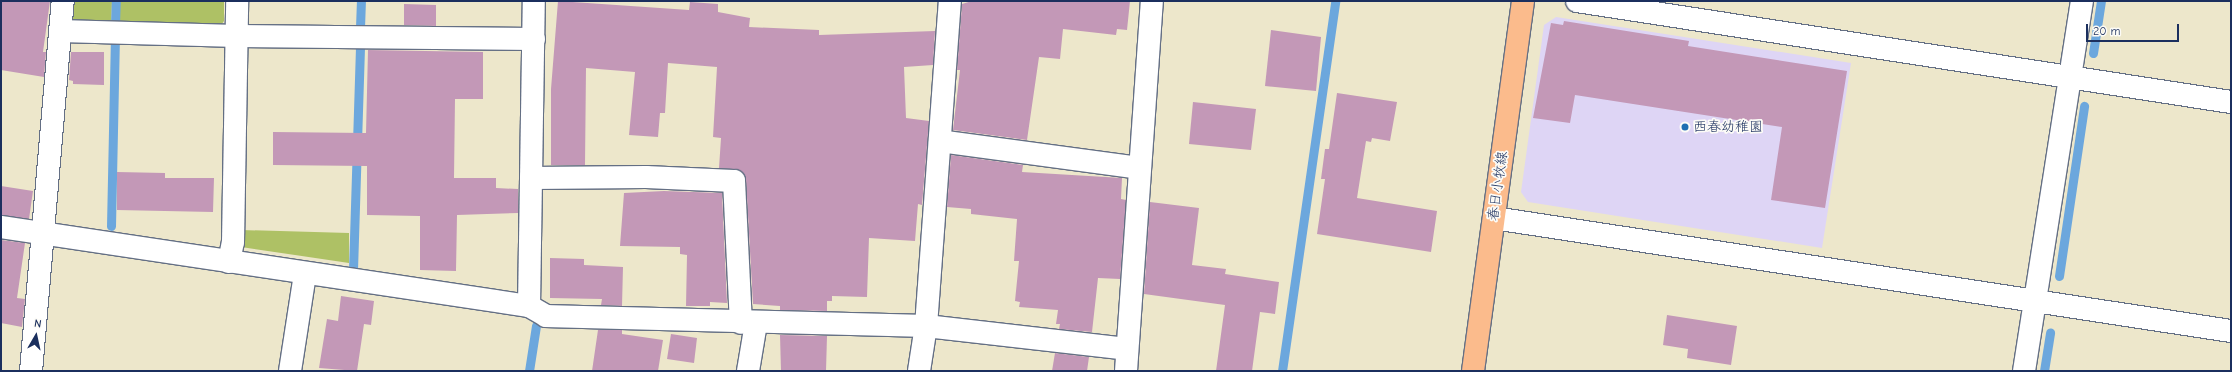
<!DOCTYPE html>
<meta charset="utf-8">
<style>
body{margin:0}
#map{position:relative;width:2232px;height:372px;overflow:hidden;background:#ede7cb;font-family:"Comic Neue","Klee One",sans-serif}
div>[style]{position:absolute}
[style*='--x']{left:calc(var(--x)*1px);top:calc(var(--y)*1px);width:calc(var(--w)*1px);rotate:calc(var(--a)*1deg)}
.built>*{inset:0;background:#ded5f5}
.green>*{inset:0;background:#aec165}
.stream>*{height:9px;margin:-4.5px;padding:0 4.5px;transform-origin:4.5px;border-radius:4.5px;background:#6ca7dd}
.building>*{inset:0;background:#c398b7}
.roads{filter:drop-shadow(1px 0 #646f84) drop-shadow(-1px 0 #646f84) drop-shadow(0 1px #646f84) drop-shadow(0 -1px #646f84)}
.minor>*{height:22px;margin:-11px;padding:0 11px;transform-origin:11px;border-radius:11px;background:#fff}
.major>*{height:22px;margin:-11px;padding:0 11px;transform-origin:11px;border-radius:11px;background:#fbbb8c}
.dots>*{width:11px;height:11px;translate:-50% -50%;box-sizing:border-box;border:2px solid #fdfcf7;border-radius:50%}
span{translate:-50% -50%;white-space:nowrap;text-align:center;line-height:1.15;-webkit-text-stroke:3.5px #fdfcf7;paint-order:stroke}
.poi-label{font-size:14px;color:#1b2f5e}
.left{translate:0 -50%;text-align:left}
.street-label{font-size:14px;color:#1b2f5e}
.frame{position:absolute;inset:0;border:2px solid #1b2f5e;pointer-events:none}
.north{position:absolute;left:16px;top:316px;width:40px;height:40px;-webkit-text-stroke:3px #fdfcf7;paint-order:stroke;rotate:9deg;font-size:11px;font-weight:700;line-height:16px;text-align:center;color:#1b2f5e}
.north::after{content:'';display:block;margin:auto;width:14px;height:18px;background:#1b2f5e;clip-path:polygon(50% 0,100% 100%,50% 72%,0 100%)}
.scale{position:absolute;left:2086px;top:24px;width:93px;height:18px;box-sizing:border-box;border:2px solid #1b2f5e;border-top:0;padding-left:5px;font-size:12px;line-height:14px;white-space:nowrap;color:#1b2f5e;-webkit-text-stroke:3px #fdfcf7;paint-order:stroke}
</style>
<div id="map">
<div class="built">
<i style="clip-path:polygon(1556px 17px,1851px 63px,1822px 248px,1528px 202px,1521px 192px,1544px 25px)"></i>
</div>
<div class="green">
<i style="clip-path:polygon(72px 1px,112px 1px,111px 25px,76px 24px,71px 19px)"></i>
<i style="clip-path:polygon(120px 1px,224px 1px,224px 21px,219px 28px,119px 25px)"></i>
<i style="clip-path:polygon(241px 230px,349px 233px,349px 263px,241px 247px)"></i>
</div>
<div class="stream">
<i style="--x:115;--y:24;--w:23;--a:-88"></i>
<i style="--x:360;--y:28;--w:27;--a:-88"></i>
<i style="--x:2093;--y:53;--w:53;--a:-81.3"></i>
<i style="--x:111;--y:226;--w:184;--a:-88.8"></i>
<i style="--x:353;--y:270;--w:226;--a:-88.2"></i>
<i style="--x:2059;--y:276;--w:172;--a:-81.6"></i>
<i style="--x:529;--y:371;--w:46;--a:-81.2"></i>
<i style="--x:1282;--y:371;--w:374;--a:-81.8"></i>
<i style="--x:2044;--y:371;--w:39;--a:-81"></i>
</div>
<div class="building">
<i style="clip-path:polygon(1px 1px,50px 1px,43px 52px,46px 52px,44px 77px,1px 70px)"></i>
<i style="clip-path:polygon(558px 1px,689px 10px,690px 2px,718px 4px,718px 12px,750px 18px,749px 27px,819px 30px,819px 35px,935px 31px,933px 65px,904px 67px,906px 118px,929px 121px,922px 205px,918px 204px,915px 241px,869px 238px,867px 297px,832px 296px,832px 301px,827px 301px,827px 311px,780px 310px,780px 306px,753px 304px,746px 180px,740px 170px,719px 168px,721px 138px,713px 137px,717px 67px,668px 63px,665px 113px,660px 113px,658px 137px,629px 135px,635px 72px,586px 68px,585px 165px,551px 165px,551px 89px)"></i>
<i style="clip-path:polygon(972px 1px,1130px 1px,1127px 30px,1117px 29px,1116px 35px,1063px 29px,1060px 59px,1039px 57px,1027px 140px,953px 130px,960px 70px,957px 70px,962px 4px)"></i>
<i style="clip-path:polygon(404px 4px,436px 5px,436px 26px,404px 25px)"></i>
<i style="clip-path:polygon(1564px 21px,1689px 41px,1688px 46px,1847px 71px,1825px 208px,1771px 200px,1782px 127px,1575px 95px,1570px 123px,1533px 118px,1551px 23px,1563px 25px)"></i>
<i style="clip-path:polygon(1271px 30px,1321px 37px,1316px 91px,1265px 86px)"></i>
<i style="clip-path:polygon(368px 50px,483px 52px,483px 99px,455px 99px,454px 178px,496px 178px,496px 188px,518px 189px,518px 213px,457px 215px,456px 271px,420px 270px,420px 216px,367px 215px,367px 166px,273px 165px,273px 132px,366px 133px)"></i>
<i style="clip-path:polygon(71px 52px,104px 52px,104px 85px,73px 84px,73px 81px,69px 80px)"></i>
<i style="clip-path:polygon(1337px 93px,1397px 102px,1390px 141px,1372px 138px,1371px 142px,1366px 141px,1357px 198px,1437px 211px,1431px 252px,1317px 234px,1325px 179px,1321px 179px,1325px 149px,1329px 149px)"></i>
<i style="clip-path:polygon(1193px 102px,1256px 109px,1251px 150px,1189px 144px)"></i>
<i style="clip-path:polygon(951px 155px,1023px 165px,1022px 172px,1122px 178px,1121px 199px,1126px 200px,1120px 279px,1098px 278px,1092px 332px,1059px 329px,1060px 324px,1056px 324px,1058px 310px,1019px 307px,1020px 302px,1015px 301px,1019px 261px,1014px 261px,1017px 219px,971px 214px,971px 209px,947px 207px)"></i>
<i style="clip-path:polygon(117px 172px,165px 173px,165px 178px,214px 178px,213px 212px,117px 210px)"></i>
<i style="clip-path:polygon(1px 186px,33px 191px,29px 219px,1px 215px)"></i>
<i style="clip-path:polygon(664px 191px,722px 193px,727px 303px,710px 302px,710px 306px,686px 306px,687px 255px,680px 254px,680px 247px,620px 246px,624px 193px)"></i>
<i style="clip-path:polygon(1150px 202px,1199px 208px,1192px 265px,1226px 269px,1225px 274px,1279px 282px,1275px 314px,1260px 312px,1252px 371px,1216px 371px,1225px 305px,1144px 294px)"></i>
<i style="clip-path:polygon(1px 240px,25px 243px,17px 298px,25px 299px,22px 327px,1px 323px)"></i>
<i style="clip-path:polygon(550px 258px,584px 259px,584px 265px,623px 267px,622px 306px,601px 305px,602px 299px,550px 298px)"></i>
<i style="clip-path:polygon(341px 296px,374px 301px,371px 325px,364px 324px,357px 371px,319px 368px,327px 319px,338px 321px)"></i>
<i style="clip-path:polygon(1667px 315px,1737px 326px,1731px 365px,1687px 358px,1688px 349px,1663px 345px)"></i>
<i style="clip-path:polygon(598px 330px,622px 330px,622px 334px,663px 340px,658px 371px,592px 371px)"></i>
<i style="clip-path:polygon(671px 334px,697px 338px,694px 363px,667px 359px)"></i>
<i style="clip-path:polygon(780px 335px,827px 336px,826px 371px,781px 371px)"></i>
<i style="clip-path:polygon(1055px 353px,1089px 357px,1087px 371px,1052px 371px)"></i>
</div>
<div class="roads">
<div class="minor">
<i style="--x:1577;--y:1;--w:662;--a:8.78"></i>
<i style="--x:60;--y:31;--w:177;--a:1.6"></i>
<i style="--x:237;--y:36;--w:297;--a:0.6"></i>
<i style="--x:940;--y:141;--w:201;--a:7.7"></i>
<i style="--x:531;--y:178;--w:115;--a:-0.5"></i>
<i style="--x:646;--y:177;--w:88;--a:2.6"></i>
<i style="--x:734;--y:181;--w:142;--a:87.2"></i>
<i style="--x:1494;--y:218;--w:746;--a:8.72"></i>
<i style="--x:1;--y:227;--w:534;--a:8.51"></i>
<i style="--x:529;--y:306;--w:20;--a:30"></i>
<i style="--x:546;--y:316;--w:380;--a:1.5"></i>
<i style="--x:926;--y:326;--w:202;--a:6.5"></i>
<i style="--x:229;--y:262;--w:20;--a:-79"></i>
<i style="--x:233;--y:242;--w:241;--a:-89"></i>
<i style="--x:529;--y:306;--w:305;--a:-89.1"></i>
<i style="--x:31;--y:371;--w:371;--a:-85.1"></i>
<i style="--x:290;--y:371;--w:98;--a:-81.2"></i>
<i style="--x:748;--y:371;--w:49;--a:-80.5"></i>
<i style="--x:919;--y:371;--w:46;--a:-81.2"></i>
<i style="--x:926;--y:326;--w:326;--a:-85.8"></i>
<i style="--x:1126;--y:371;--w:371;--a:-86"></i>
<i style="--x:2024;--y:371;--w:375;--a:-81.1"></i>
</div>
<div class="major">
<i style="--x:1473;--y:371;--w:373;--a:-82.3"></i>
</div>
</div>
<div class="dots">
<i style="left:1685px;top:127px;background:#1f6fb2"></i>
</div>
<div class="poi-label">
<span class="left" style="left:1693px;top:127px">西春幼稚園</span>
</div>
<div class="street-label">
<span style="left:1498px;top:186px;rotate:-82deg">春日小牧線</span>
</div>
<div class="frame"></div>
<div class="north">N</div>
<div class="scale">20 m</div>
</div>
